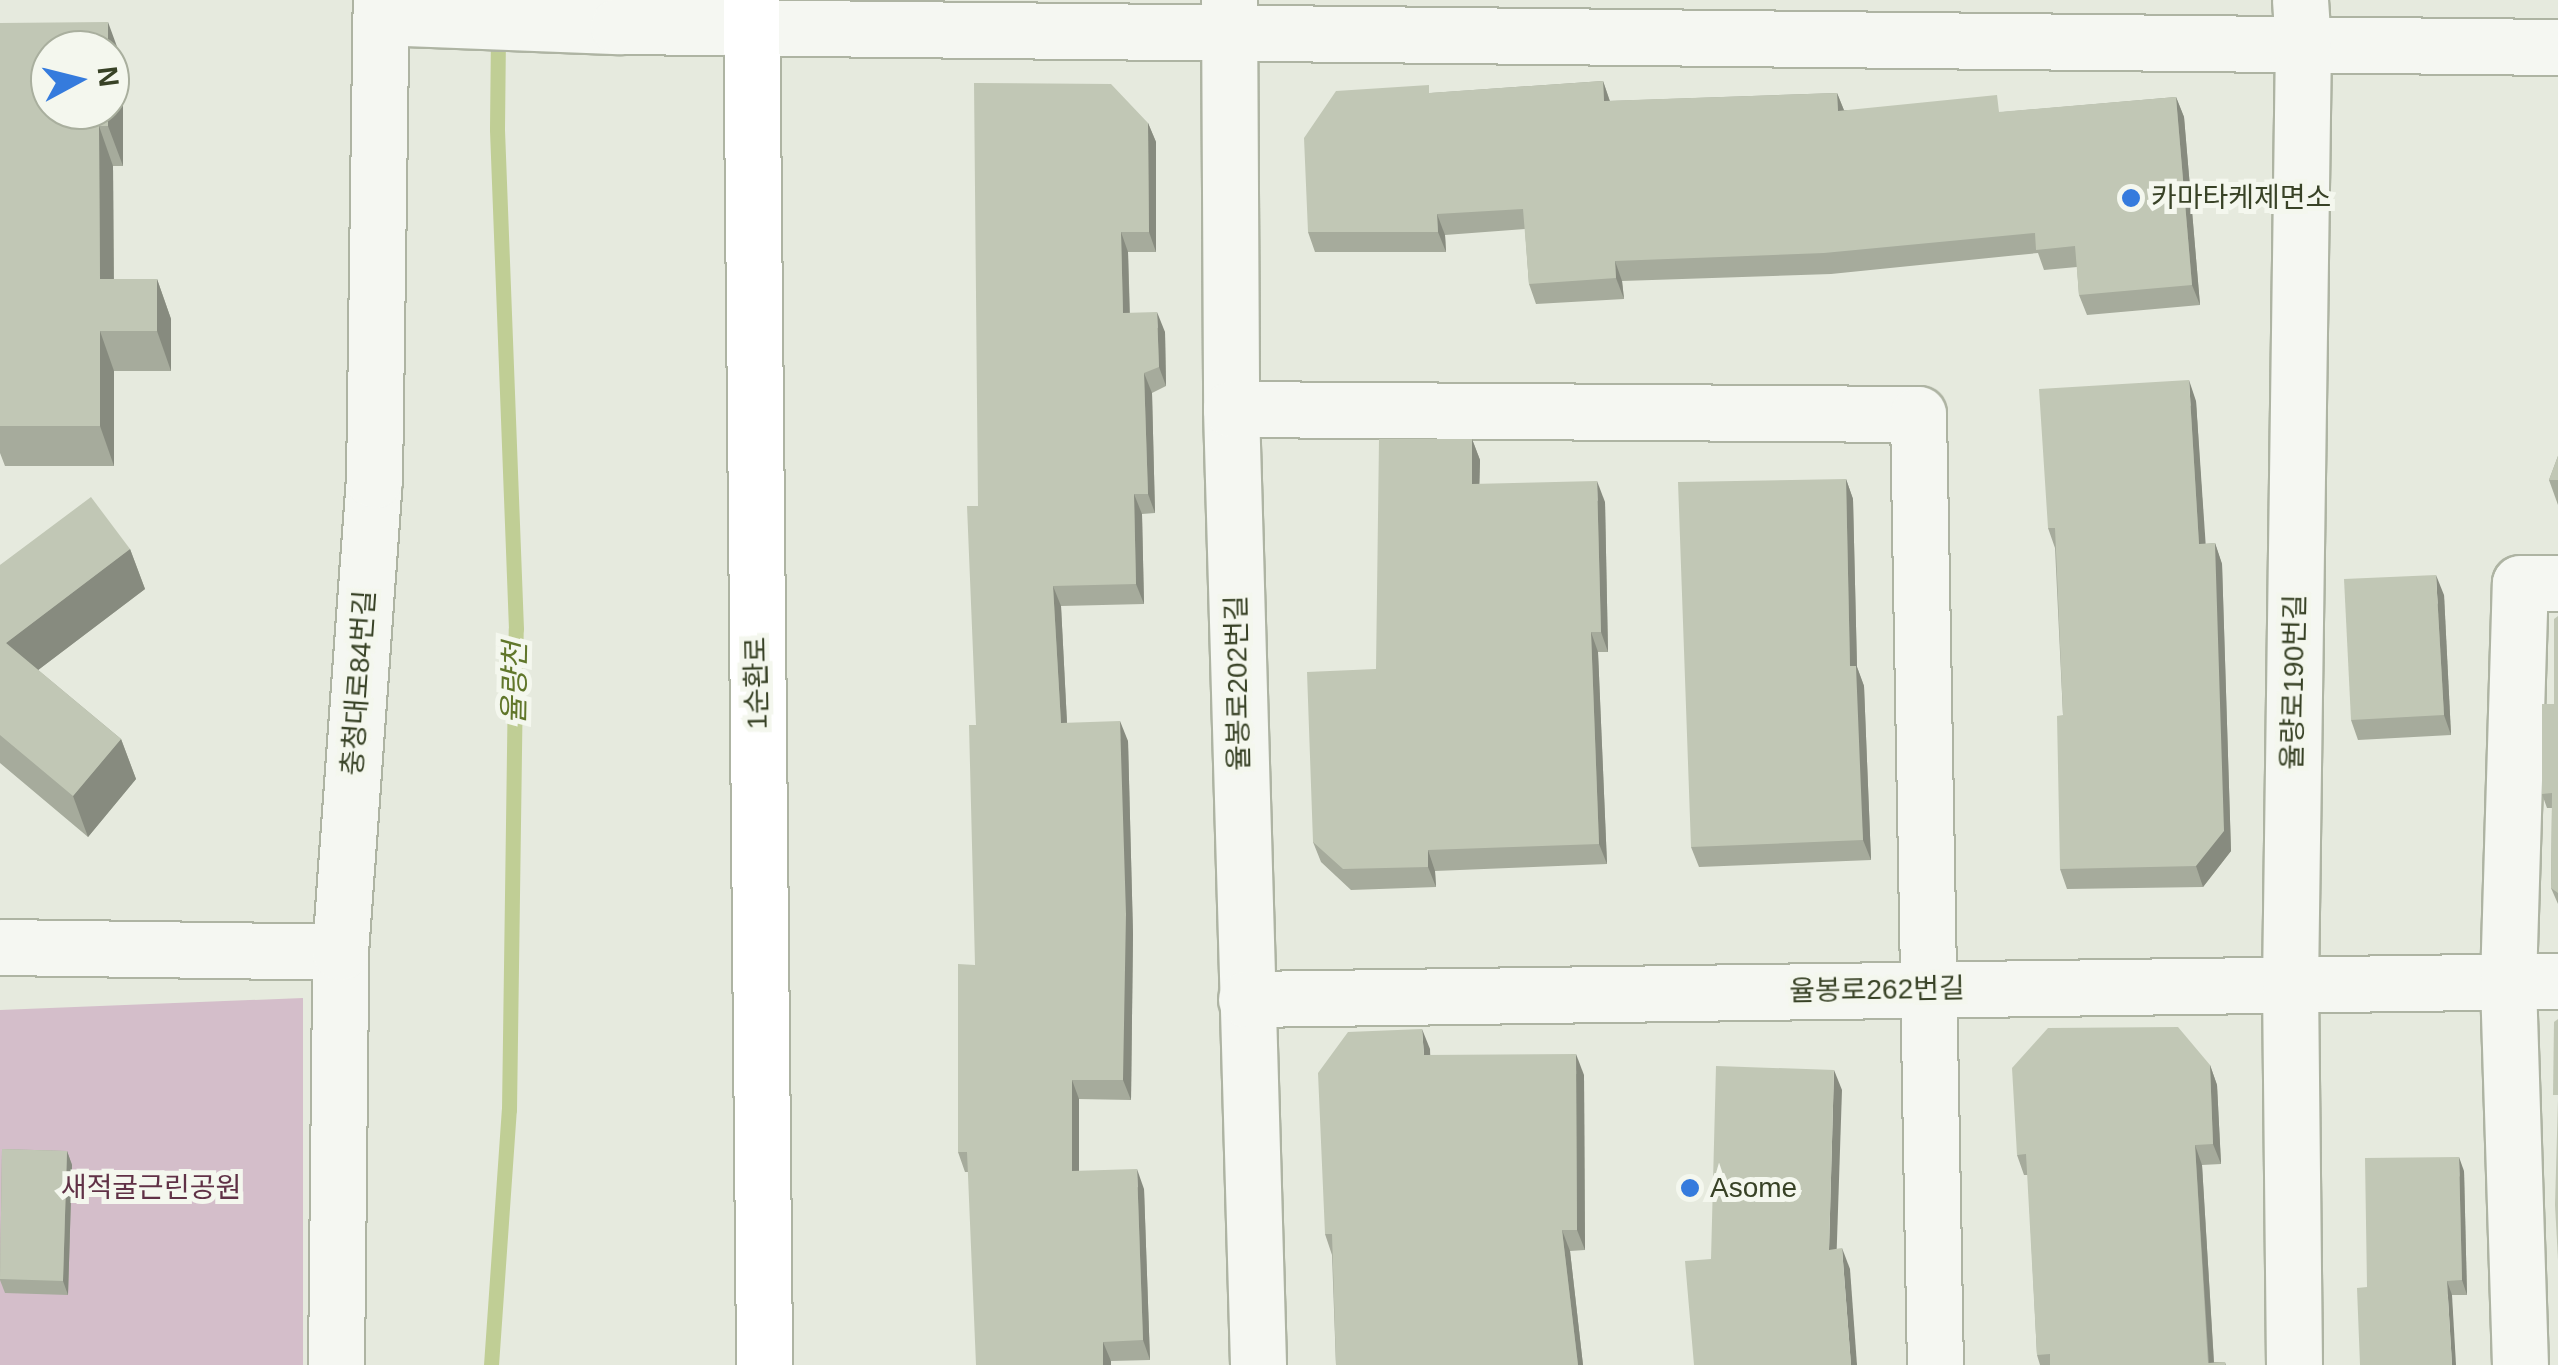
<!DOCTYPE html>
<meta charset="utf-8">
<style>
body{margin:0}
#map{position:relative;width:2558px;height:1365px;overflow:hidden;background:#e6eade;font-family:Helvetica,"Noto Sans KR",sans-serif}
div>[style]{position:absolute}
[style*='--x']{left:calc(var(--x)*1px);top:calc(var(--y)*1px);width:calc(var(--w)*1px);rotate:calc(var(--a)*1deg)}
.green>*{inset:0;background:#d4beca}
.stream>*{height:15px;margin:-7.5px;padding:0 7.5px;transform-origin:7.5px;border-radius:7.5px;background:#c0ce95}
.roads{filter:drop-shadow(2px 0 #aeb4a3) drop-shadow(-2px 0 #aeb4a3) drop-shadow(0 2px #aeb4a3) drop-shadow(0 -2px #aeb4a3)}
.minor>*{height:55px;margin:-27.5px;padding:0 27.5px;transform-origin:27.5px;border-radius:27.5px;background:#f5f7f2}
.major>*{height:55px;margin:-27.5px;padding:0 27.5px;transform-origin:27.5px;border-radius:27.5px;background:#fff}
.wall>*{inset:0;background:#a6ab9c}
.shaded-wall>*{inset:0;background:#878b7f}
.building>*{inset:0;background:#c1c7b5}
.dots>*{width:28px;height:28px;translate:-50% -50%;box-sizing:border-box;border:5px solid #f4f7ee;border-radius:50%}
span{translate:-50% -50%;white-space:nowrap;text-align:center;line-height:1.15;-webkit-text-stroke:10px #f4f7ee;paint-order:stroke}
.poi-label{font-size:28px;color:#384226}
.left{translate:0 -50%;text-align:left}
.street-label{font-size:28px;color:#384226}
.park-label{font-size:28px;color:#603146}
.water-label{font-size:30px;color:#60762a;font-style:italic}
.north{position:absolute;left:30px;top:30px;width:100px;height:100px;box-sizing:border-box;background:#f4f7ee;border:2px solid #a9af9e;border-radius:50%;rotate:83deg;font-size:28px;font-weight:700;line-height:40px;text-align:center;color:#384226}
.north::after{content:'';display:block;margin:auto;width:35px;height:45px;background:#357bdd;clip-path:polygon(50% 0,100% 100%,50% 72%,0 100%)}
</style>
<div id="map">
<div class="green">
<i style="clip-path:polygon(303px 998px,303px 1365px,0 1365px,0 1010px)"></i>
</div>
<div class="stream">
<i style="--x:491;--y:1365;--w:256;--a:-86"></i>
<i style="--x:509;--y:1110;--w:481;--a:-89.2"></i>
<i style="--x:516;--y:629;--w:500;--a:-92.18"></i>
<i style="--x:497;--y:129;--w:99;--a:-89.4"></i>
</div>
<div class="roads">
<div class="minor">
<i style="--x:1229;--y:0;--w:409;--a:89.7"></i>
<i style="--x:1231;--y:409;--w:956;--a:88.38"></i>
<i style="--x:381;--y:17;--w:237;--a:2.2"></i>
<i style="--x:618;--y:26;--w:1940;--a:0.62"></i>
<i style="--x:1231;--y:409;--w:687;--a:0.42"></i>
<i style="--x:1918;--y:414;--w:951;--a:88.98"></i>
<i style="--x:0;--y:947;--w:340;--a:0.8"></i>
<i style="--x:1246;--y:999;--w:1312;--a:-0.79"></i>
<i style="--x:336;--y:1365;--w:413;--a:-89.4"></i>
<i style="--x:340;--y:952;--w:473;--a:-85.9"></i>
<i style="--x:374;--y:480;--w:480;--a:-89.2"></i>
<i style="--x:2294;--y:1365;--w:380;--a:-90.6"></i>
<i style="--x:2290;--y:985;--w:941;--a:-89.21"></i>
<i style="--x:2303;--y:44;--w:44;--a:-93.9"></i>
<i style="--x:2520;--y:1365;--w:383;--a:-91.8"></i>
<i style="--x:2508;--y:982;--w:399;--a:-88.3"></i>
<i style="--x:2520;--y:583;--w:38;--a:0"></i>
</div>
<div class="major">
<i style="--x:751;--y:0;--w:1365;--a:89.45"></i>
</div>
</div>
<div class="wall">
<i style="clip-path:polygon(0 23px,123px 63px,123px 166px,113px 166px,114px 279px,157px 279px,171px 319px,171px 371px,114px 371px,114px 466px,5px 466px,0 453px)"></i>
<i style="clip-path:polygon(1603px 81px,1610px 101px,1837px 93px,1844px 110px,2003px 112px,2176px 97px,2184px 117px,2200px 305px,2087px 315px,2079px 295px,2077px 267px,2044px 270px,2038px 253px,1831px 274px,1622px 281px,1624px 299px,1536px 304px,1529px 284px,1525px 229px,1445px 235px,1446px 252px,1315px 252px,1308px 232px,1431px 93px)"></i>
<i style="clip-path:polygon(1148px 123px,1156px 142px,1156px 252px,1128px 252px,1130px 313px,1165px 332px,1166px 386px,1152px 393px,1155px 513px,1142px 514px,1144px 604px,1061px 606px,1067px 723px,1128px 741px,1133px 934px,1131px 1100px,1079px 1099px,1079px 1171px,1144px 1189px,1150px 1360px,1111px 1361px,968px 1172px,965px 1172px,958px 1152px,975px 965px,978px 506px)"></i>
<i style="clip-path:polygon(2196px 401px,2205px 544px,2215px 543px,2222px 564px,2231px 851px,2203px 887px,2067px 889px,2060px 869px,2063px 715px,2055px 548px,2048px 528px)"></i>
<i style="clip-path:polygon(1472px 439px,1480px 460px,1479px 484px,1605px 502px,1608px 652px,1598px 652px,1607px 864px,1435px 871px,1436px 887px,1351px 890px,1321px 862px,1313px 842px)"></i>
<i style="clip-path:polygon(2558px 456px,2558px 505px,2549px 480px)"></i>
<i style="clip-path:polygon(1846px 479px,1853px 499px,1857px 667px,1864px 686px,1871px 860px,1699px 867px,1691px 847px)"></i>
<i style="clip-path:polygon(130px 549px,145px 589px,38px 670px,121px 739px,136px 779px,88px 837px,0 763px,0 565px)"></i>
<i style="clip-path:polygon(2444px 595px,2451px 735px,2358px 740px,2351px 720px)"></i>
<i style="clip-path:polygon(2558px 616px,2558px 904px,2551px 888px,2552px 808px,2547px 808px,2542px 794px,2554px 704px)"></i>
<i style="clip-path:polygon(1430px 1049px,1430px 1055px,1584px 1075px,1585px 1250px,1570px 1251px,1583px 1365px,1336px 1365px,1332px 1255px,1325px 1234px)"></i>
<i style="clip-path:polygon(2210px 1065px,2217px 1085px,2221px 1164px,2202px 1165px,2214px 1362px,2225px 1362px,2226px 1365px,2040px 1365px,2037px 1355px,2028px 1175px,2024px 1175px,2017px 1155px)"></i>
<i style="clip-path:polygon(2px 1149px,67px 1151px,72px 1165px,68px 1295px,5px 1293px,0 1280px)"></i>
<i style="clip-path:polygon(2464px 1171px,2467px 1295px,2452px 1295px,2367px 1287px)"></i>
</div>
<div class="shaded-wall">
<i style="clip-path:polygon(108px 22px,123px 63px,123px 166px,108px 126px,108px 110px,110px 110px,110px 50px,108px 50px)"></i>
<i style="clip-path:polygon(1603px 81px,1610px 102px,1604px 101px)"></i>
<i style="clip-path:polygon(1837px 93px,1845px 113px,1838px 111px)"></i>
<i style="clip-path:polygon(2176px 97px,2184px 117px,2200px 305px,2192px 285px)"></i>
<i style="clip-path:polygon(1148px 123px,1156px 142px,1156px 252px,1149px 232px)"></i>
<i style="clip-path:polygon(99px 126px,113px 166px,114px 319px,100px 279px)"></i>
<i style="clip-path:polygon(1437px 214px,1445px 235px,1446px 252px,1438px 232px)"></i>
<i style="clip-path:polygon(1121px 232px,1128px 252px,1130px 333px,1123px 313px)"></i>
<i style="clip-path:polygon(1615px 261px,1622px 281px,1624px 299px,1616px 278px)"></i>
<i style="clip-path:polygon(157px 279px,171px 319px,171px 371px,157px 331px)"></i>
<i style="clip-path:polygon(1157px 312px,1165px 332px,1166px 386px,1159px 367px)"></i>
<i style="clip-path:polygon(100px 331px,114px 371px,114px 466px,100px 426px)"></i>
<i style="clip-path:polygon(1144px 373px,1152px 393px,1155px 513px,1148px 494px)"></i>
<i style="clip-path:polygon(2189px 380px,2196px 401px,2207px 564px,2199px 544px)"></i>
<i style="clip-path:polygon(1472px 439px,1480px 460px,1479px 505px,1472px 484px)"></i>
<i style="clip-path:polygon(1846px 479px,1853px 499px,1857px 667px,1864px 686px,1871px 860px,1863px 840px,1850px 666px)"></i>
<i style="clip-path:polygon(1597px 481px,1605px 502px,1608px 652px,1601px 632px)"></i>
<i style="clip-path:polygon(1134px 494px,1142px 514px,1144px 604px,1136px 584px)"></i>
<i style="clip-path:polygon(2215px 543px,2222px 564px,2231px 851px,2203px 887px,2196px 866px)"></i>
<i style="clip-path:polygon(130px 549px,145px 589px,21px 683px,6px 643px)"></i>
<i style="clip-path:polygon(2436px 575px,2444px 595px,2451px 735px,2444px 715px)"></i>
<i style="clip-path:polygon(1053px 586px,1061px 606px,1068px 743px,1061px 723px)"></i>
<i style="clip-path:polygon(1591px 632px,1598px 652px,1607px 864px,1599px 844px)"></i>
<i style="clip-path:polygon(1120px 721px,1128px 741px,1133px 934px,1131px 1100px,1123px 1080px)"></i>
<i style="clip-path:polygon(121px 739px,136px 779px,88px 837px,73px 796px)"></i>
<i style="clip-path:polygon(1428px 850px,1435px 871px,1436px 887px,1428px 867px)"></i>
<i style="clip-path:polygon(1422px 1029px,1430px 1049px,1431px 1076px,1424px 1055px)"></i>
<i style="clip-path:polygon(1576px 1054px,1584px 1075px,1585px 1250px,1577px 1230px)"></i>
<i style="clip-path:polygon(2210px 1065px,2217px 1085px,2221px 1164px,2213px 1144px)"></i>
<i style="clip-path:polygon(1834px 1070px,1842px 1090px,1836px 1270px,1829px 1250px)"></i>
<i style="clip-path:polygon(1072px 1080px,1079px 1099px,1079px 1191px,1072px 1171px)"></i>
<i style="clip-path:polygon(2195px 1145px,2202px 1165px,2214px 1365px,2209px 1365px)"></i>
<i style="clip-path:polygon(67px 1151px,72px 1165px,68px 1295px,63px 1281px)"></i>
<i style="clip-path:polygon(2459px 1157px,2464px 1171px,2467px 1295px,2462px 1280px)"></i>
<i style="clip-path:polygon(1137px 1169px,1144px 1189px,1150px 1360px,1143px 1340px)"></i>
<i style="clip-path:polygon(1562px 1230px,1570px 1251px,1583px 1365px,1578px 1365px)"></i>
<i style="clip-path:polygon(1842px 1248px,1850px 1269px,1857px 1365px,1851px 1365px)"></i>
<i style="clip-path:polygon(2447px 1281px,2452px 1295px,2456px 1365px,2452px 1365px)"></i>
<i style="clip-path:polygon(1103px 1342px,1111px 1361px,1111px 1365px,1103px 1365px)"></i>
</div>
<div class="building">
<i style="clip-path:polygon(108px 22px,108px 50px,50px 50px,50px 110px,108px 110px,108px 126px,99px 126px,100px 279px,157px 279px,157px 331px,100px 331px,100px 426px,0 426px,0 23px)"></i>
<i style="clip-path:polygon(1603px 81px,1604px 101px,1837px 93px,1838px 111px,1997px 95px,1999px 112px,2176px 97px,2192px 285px,2079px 295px,2075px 246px,2036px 250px,2035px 233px,1824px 253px,1615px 261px,1616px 278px,1529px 284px,1523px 209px,1437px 214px,1438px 232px,1308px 232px,1304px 138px,1336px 91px,1429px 85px,1429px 93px)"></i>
<i style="clip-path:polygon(974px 83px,1111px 84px,1148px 123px,1149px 232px,1121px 232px,1123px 313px,1157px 312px,1159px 367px,1144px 373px,1148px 494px,1134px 494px,1136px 584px,1053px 586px,1061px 723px,1120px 721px,1126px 914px,1123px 1080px,1072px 1080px,1072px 1171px,1137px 1169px,1143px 1340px,1103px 1342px,1103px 1365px,976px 1365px,967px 1152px,958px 1152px,958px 964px,975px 965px,969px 725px,976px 725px,967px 506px,978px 506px)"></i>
<i style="clip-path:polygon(2189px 380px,2199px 544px,2215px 543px,2224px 831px,2196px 866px,2060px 869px,2057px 716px,2063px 715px,2055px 528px,2048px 528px,2039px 389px)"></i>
<i style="clip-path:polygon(1379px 439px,1472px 439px,1472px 484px,1597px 481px,1601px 632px,1591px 632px,1599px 844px,1428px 850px,1428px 867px,1343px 869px,1313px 842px,1307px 672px,1376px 669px)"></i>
<i style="clip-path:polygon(2558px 456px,2558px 480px,2549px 480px)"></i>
<i style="clip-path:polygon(1846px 479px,1850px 666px,1856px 666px,1863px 840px,1691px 847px,1678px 482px)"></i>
<i style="clip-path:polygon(91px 497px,130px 549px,6px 643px,121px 739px,73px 796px,0 735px,0 565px)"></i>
<i style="clip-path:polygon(2436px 575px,2444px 715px,2351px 720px,2344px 579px)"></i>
<i style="clip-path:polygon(2558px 616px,2558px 893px,2551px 888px,2552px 793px,2542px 794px,2542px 704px,2554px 704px,2554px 619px)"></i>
<i style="clip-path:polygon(2558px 1019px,2558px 1095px,2553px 1095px,2554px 1022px)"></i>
<i style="clip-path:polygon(2178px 1027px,2210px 1065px,2213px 1144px,2195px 1145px,2208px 1363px,2225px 1362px,2225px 1365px,2050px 1365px,2050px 1354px,2037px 1355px,2026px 1154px,2017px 1155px,2012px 1068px,2048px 1028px)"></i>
<i style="clip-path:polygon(1422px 1029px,1424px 1055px,1576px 1054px,1577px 1230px,1562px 1230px,1578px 1365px,1336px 1365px,1332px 1234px,1325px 1234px,1318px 1073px,1348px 1032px)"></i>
<i style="clip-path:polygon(1716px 1066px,1834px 1070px,1829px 1250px,1842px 1248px,1851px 1365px,1694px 1365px,1685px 1261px,1711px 1259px)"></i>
<i style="clip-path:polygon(2558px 1099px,2558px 1260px,2555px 1205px)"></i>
<i style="clip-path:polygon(2px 1149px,67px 1151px,63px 1281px,0 1279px)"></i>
<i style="clip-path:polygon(2459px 1157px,2462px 1280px,2447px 1281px,2452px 1365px,2360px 1365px,2357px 1288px,2367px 1287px,2365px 1158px)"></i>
</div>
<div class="dots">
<i style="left:2131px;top:198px;background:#357bdd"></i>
<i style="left:1690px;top:1188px;background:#357bdd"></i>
</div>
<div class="poi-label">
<span class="left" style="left:2151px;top:198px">카마타케제면소</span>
<span class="left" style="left:1710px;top:1188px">Asome</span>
</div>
<div class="street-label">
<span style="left:2294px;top:682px;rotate:-89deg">율량로190번길</span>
<span style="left:359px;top:683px;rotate:-86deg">충청대로84번길</span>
<span style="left:757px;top:683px;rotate:-91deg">1순환로</span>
<span style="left:1238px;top:683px;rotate:-91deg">율봉로202번길</span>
<span style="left:1877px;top:990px;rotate:-1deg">율봉로262번길</span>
</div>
<div class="park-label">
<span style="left:151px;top:1188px">새적굴근린공원</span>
</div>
<div class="water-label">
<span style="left:515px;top:683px;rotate:-89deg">율량천</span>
</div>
<div class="north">N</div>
</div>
